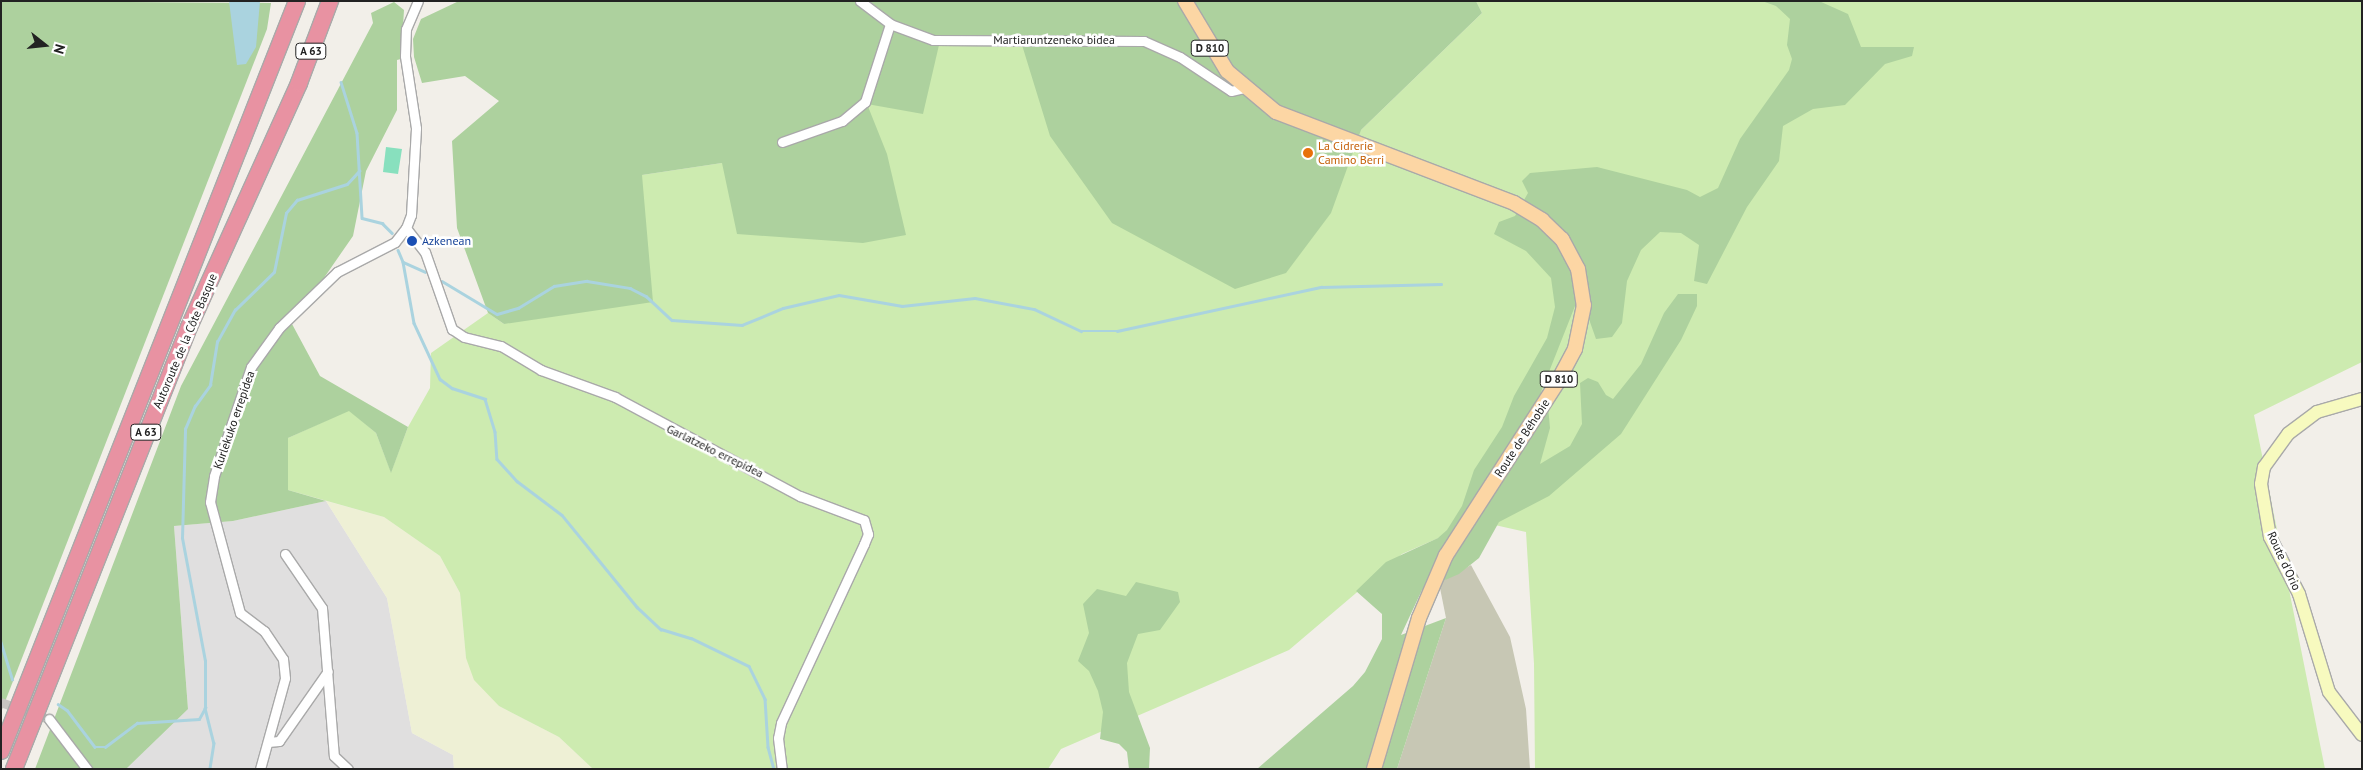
<!DOCTYPE html>
<meta charset="utf-8">
<style>
body{margin:0}
#map{position:relative;width:2363px;height:770px;overflow:hidden;background:#f2efe9;font-family:"PT Sans",sans-serif}
div>[style]{position:absolute}
[style*='--x']{left:calc(var(--x)*1px);top:calc(var(--y)*1px);width:calc(var(--w)*1px);rotate:calc(var(--a)*1deg)}
.residential>*{inset:0;background:#e0dfdf}
.construction>*{inset:0;background:#c7c7b4}
.farmland>*{inset:0;background:#eef0d5}
.grass>*{inset:0;background:#cdebb0}
.forest>*{inset:0;background:#add19e}
.pitch>*{inset:0;background:#88e0be}
.water>*{inset:0;background:#aad3df}
.stream>*{height:2.5px;margin:-1.25px;padding:0 1.25px;transform-origin:1.25px;border-radius:1.25px;background:#aad3df}
.street-tunnel>*{height:9px;margin-top:-4.5px;transform-origin:0;background:repeating-linear-gradient(90deg,#c8c6c1 0 9px,transparent 0 13.5px)}
.roads{filter:drop-shadow(1px 0 #a9a9a9) drop-shadow(-1px 0 #a9a9a9) drop-shadow(0 1px #a9a9a9) drop-shadow(0 -1px #a9a9a9)}
.street>*{height:9px;margin:-4.5px;padding:0 4.5px;transform-origin:4.5px;border-radius:4.5px;background:#fff}
.secondary>*{height:12px;margin:-6px;padding:0 6px;transform-origin:6px;border-radius:6px;background:#f7fabf}
.primary>*{height:14px;margin:-7px;padding:0 7px;transform-origin:7px;border-radius:7px;background:#fcd6a4}
.highway>*{height:16px;margin:-8px;padding:0 8px;transform-origin:8px;border-radius:8px;background:#e892a2}
.dots>*{width:14px;height:14px;translate:-50% -50%;box-sizing:border-box;border:2px solid #fff;border-radius:50%}
span{translate:-50% -50%;white-space:nowrap;text-align:center;line-height:1.15;-webkit-text-stroke:5px #fff;paint-order:stroke}
.shield-label span{padding:1px 4px;background:#fff;border:1px solid;border-radius:4px;-webkit-text-stroke-width:0}
.shield-label{font-size:11px;color:#222;font-weight:700}
.street-label{font-size:12px;color:#222}
.food-label{font-size:12px;color:#c56008}
.left{translate:0 -50%;text-align:left}
.transit-label{font-size:12px;color:#164399}
.frame{position:absolute;inset:0;border:2px solid #222;pointer-events:none}
.north{position:absolute;left:20px;top:20px;width:50px;height:50px;-webkit-text-stroke:4px #fff;paint-order:stroke;rotate:106deg;font-size:14px;font-weight:700;line-height:20px;text-align:center;color:#222}
.north::after{content:'';display:block;margin:auto;width:18px;height:22px;background:#222;clip-path:polygon(50% 0,100% 100%,50% 72%,0 100%)}
</style>
<div id="map">
<div class="residential">
<i style="clip-path:polygon(326px 501px,387px 598px,412px 733px,453px 755px,454px 769px,126px 769px,188px 708px,174px 526px,233px 521px)"></i>
</div>
<div class="construction">
<i style="clip-path:polygon(1471px 565px,1510px 637px,1526px 709px,1530px 769px,1397px 769px,1446px 618px,1439px 583px)"></i>
</div>
<div class="farmland">
<i style="clip-path:polygon(326px 501px,384px 517px,440px 556px,460px 593px,466px 658px,499px 706px,559px 737px,593px 769px,454px 769px,453px 755px,412px 733px,387px 598px)"></i>
</div>
<div class="grass">
<i style="clip-path:polygon(902px 1px,1361px 130px,1482px 13px,1476px 1px,2362px 1px,2362px 362px,2254px 415px,2325px 769px,1535px 769px,1534px 664px,1526px 532px,1477px 521px,1402px 554px,1289px 650px,1061px 749px,1048px 769px,593px 769px,559px 737px,499px 706px,474px 680px,466px 658px,460px 593px,440px 556px,384px 517px,288px 490px,288px 438px,349px 410px,376px 433px,391px 472px,408px 427px,430px 388px,431px 353px,488px 313px,504px 324px,642px 175px,722px 163px)"></i>
</div>
<div class="forest">
<i style="clip-path:polygon(1px 1px,271px 3px,267px 29px,1px 712px)"></i>
<i style="clip-path:polygon(459px 1px,1476px 1px,1482px 13px,1361px 130px,1331px 213px,1286px 273px,1235px 289px,1112px 223px,1050px 136px,1022px 45px,939px 45px,923px 114px,867px 104px,887px 154px,906px 235px,863px 243px,737px 234px,722px 163px,642px 175px,653px 302px,504px 324px,488px 313px,457px 228px,452px 141px,499px 101px,465px 76px,422px 83px,414px 57px,413px 39px,421px 19px)"></i>
<i style="clip-path:polygon(1762px 1px,1819px 1px,1848px 14px,1861px 47px,1914px 47px,1912px 56px,1885px 64px,1845px 105px,1813px 109px,1783px 126px,1779px 161px,1747px 207px,1707px 284px,1694px 281px,1699px 245px,1681px 233px,1660px 232px,1641px 250px,1627px 281px,1622px 323px,1612px 337px,1596px 339px,1584px 305px,1575px 306px,1541px 392px,1548px 406px,1550px 428px,1540px 464px,1570px 446px,1582px 424px,1580px 383px,1588px 378px,1598px 382px,1606px 395px,1613px 399px,1641px 364px,1664px 313px,1678px 294px,1697px 294px,1697px 306px,1681px 340px,1621px 434px,1549px 496px,1499px 522px,1479px 558px,1459px 574px,1422px 590px,1401px 635px,1446px 618px,1397px 769px,1257px 769px,1353px 686px,1365px 672px,1382px 639px,1382px 614px,1356px 591px,1386px 562px,1438px 538px,1447px 530px,1462px 506px,1474px 470px,1502px 427px,1514px 396px,1547px 338px,1555px 307px,1551px 278px,1526px 251px,1494px 234px,1499px 222px,1515px 216px,1528px 193px,1522px 181px,1530px 173px,1597px 167px,1687px 190px,1700px 197px,1718px 188px,1740px 139px,1789px 70px,1792px 59px,1787px 45px,1790px 19px,1776px 6px)"></i>
<i style="clip-path:polygon(394px 2px,404px 10px,401px 59px,397px 60px,397px 110px,366px 171px,353px 236px,292px 324px,320px 376px,408px 427px,391px 473px,376px 433px,349px 411px,288px 438px,288px 490px,326px 501px,233px 521px,174px 526px,188px 709px,126px 769px,35px 769px,181px 386px,373px 23px,371px 13px)"></i>
<i style="clip-path:polygon(1136px 582px,1178px 592px,1180px 602px,1160px 630px,1138px 634px,1127px 663px,1129px 692px,1150px 748px,1149px 769px,1129px 769px,1127px 752px,1119px 744px,1100px 739px,1103px 712px,1098px 691px,1089px 671px,1078px 661px,1089px 633px,1083px 604px,1097px 589px,1126px 596px)"></i>
</div>
<div class="pitch">
<i style="clip-path:polygon(386px 147px,402px 149px,398px 174px,383px 172px)"></i>
</div>
<div class="water">
<i style="clip-path:polygon(229px 1px,260px 1px,256px 47px,246px 64px,237px 65px)"></i>
</div>
<div class="stream">
<i style="--x:341;--y:82;--w:53;--a:72.6"></i>
<i style="--x:357;--y:133;--w:85;--a:86.6"></i>
<i style="--x:362;--y:218;--w:21;--a:14"></i>
<i style="--x:382;--y:223;--w:14;--a:45"></i>
<i style="--x:398;--y:250;--w:13;--a:67"></i>
<i style="--x:403;--y:262;--w:24;--a:24"></i>
<i style="--x:403;--y:262;--w:62;--a:79.8"></i>
<i style="--x:414;--y:323;--w:62;--a:65.1"></i>
<i style="--x:440;--y:379;--w:15;--a:37"></i>
<i style="--x:452;--y:388;--w:35;--a:18"></i>
<i style="--x:485;--y:399;--w:34;--a:73"></i>
<i style="--x:495;--y:432;--w:27;--a:86"></i>
<i style="--x:497;--y:459;--w:30;--a:48"></i>
<i style="--x:517;--y:481;--w:56;--a:37.1"></i>
<i style="--x:562;--y:515;--w:119;--a:50.8"></i>
<i style="--x:637;--y:607;--w:33;--a:43"></i>
<i style="--x:661;--y:629;--w:31;--a:17"></i>
<i style="--x:691;--y:638;--w:64;--a:25.8"></i>
<i style="--x:749;--y:666;--w:37;--a:64"></i>
<i style="--x:765;--y:699;--w:48;--a:86.4"></i>
<i style="--x:768;--y:747;--w:23;--a:75"></i>
<i style="--x:442;--y:281;--w:64;--a:31"></i>
<i style="--x:497;--y:314;--w:22;--a:-16"></i>
<i style="--x:518;--y:308;--w:42;--a:-31.4"></i>
<i style="--x:554;--y:286;--w:33;--a:-9"></i>
<i style="--x:587;--y:281;--w:44;--a:9.2"></i>
<i style="--x:630;--y:288;--w:18;--a:27"></i>
<i style="--x:646;--y:296;--w:35;--a:43"></i>
<i style="--x:672;--y:320;--w:70;--a:4.1"></i>
<i style="--x:742;--y:325;--w:44;--a:-22.5"></i>
<i style="--x:783;--y:308;--w:57;--a:-13.1"></i>
<i style="--x:839;--y:295;--w:64;--a:9.9"></i>
<i style="--x:902;--y:306;--w:73;--a:-6.3"></i>
<i style="--x:975;--y:298;--w:60;--a:10.6"></i>
<i style="--x:1034;--y:309;--w:52;--a:25.1"></i>
<i style="--x:1081;--y:331;--w:36;--a:0"></i>
<i style="--x:1117;--y:331;--w:209;--a:-12.2"></i>
<i style="--x:1321;--y:287;--w:120;--a:-1.4"></i>
<i style="--x:1;--y:642;--w:39;--a:73"></i>
<i style="--x:58;--y:704;--w:11;--a:34"></i>
<i style="--x:67;--y:710;--w:46;--a:52.9"></i>
<i style="--x:95;--y:747;--w:10;--a:0"></i>
<i style="--x:105;--y:747;--w:40;--a:-37"></i>
<i style="--x:137;--y:723;--w:62;--a:-3.7"></i>
<i style="--x:199;--y:719;--w:13;--a:-61"></i>
<i style="--x:205;--y:708;--w:47;--a:-90"></i>
<i style="--x:205;--y:661;--w:125;--a:-100.6"></i>
<i style="--x:182;--y:538;--w:109;--a:-88.4"></i>
<i style="--x:185;--y:429;--w:25;--a:-67"></i>
<i style="--x:195;--y:406;--w:26;--a:-54"></i>
<i style="--x:210;--y:385;--w:44;--a:-80.8"></i>
<i style="--x:217;--y:342;--w:37;--a:-61"></i>
<i style="--x:235;--y:310;--w:54;--a:-44.3"></i>
<i style="--x:274;--y:272;--w:60;--a:-78.5"></i>
<i style="--x:286;--y:213;--w:17;--a:-50"></i>
<i style="--x:297;--y:200;--w:52;--a:-17.7"></i>
<i style="--x:347;--y:184;--w:18;--a:-47"></i>
<i style="--x:205;--y:708;--w:36;--a:76"></i>
<i style="--x:214;--y:743;--w:26;--a:99"></i>
</div>
<div class="street-tunnel">
<i style="--x:1;--y:702;--w:51;--a:19.5"></i>
</div>
<div class="roads">
<div class="street">
<i style="--x:860;--y:1;--w:38;--a:37"></i>
<i style="--x:890;--y:24;--w:46;--a:20.4"></i>
<i style="--x:933;--y:40;--w:211;--a:0.3"></i>
<i style="--x:1144;--y:41;--w:39;--a:24"></i>
<i style="--x:1180;--y:57;--w:61;--a:33.7"></i>
<i style="--x:1231;--y:91;--w:13;--a:-13"></i>
<i style="--x:782;--y:142;--w:64;--a:-19.3"></i>
<i style="--x:842;--y:121;--w:30;--a:-40"></i>
<i style="--x:865;--y:102;--w:82;--a:-72.2"></i>
<i style="--x:406;--y:228;--w:31;--a:52"></i>
<i style="--x:425;--y:252;--w:82;--a:70.7"></i>
<i style="--x:452;--y:329;--w:14;--a:34"></i>
<i style="--x:464;--y:337;--w:38;--a:14"></i>
<i style="--x:501;--y:346;--w:47;--a:31"></i>
<i style="--x:541;--y:370;--w:79;--a:20"></i>
<i style="--x:615;--y:397;--w:210;--a:28.2"></i>
<i style="--x:800;--y:496;--w:68;--a:20.6"></i>
<i style="--x:864;--y:520;--w:15;--a:74"></i>
<i style="--x:868;--y:534;--w:11;--a:112"></i>
<i style="--x:864;--y:544;--w:197;--a:114.9"></i>
<i style="--x:781;--y:723;--w:15;--a:101"></i>
<i style="--x:778;--y:738;--w:31;--a:83"></i>
<i style="--x:285;--y:554;--w:65;--a:55.6"></i>
<i style="--x:322;--y:608;--w:148;--a:85.4"></i>
<i style="--x:334;--y:756;--w:19;--a:43"></i>
<i style="--x:49;--y:719;--w:63;--a:52.8"></i>
<i style="--x:268;--y:742;--w:11;--a:-5"></i>
<i style="--x:279;--y:741;--w:85;--a:-55"></i>
<i style="--x:260;--y:769;--w:94;--a:-74.6"></i>
<i style="--x:285;--y:678;--w:19;--a:-96"></i>
<i style="--x:283;--y:659;--w:34;--a:-124"></i>
<i style="--x:264;--y:631;--w:30;--a:-143"></i>
<i style="--x:240;--y:613;--w:115;--a:-105.1"></i>
<i style="--x:210;--y:502;--w:26;--a:-81"></i>
<i style="--x:214;--y:476;--w:115;--a:-71.3"></i>
<i style="--x:251;--y:367;--w:48;--a:-54.3"></i>
<i style="--x:279;--y:328;--w:81;--a:-44"></i>
<i style="--x:337;--y:272;--w:65;--a:-27.3"></i>
<i style="--x:395;--y:242;--w:18;--a:-52"></i>
<i style="--x:406;--y:228;--w:14;--a:-69"></i>
<i style="--x:411;--y:215;--w:87;--a:-86.7"></i>
<i style="--x:416;--y:128;--w:73;--a:-98.7"></i>
<i style="--x:405;--y:56;--w:27;--a:-88"></i>
<i style="--x:406;--y:29;--w:30;--a:-67"></i>
</div>
<div class="secondary">
<i style="--x:2362;--y:399;--w:47;--a:163.9"></i>
<i style="--x:2317;--y:412;--w:36;--a:143"></i>
<i style="--x:2288;--y:434;--w:41;--a:126"></i>
<i style="--x:2264;--y:467;--w:17;--a:100"></i>
<i style="--x:2261;--y:484;--w:54;--a:80.4"></i>
<i style="--x:2270;--y:537;--w:64;--a:63"></i>
<i style="--x:2299;--y:594;--w:102;--a:73"></i>
<i style="--x:2329;--y:692;--w:54;--a:52.5"></i>
</div>
<div class="primary">
<i style="--x:1185;--y:1;--w:82;--a:59"></i>
<i style="--x:1227;--y:71;--w:64;--a:39.9"></i>
<i style="--x:1276;--y:112;--w:255;--a:20.9"></i>
<i style="--x:1514;--y:203;--w:33;--a:31"></i>
<i style="--x:1542;--y:220;--w:28;--a:44"></i>
<i style="--x:1562;--y:239;--w:34;--a:62"></i>
<i style="--x:1578;--y:269;--w:36;--a:81"></i>
<i style="--x:1584;--y:305;--w:45;--a:101.6"></i>
<i style="--x:1575;--y:349;--w:38;--a:118"></i>
<i style="--x:1557;--y:383;--w:205;--a:122.8"></i>
<i style="--x:1446;--y:555;--w:69;--a:113.2"></i>
<i style="--x:1419;--y:618;--w:158;--a:106.6"></i>
</div>
<div class="highway">
<i style="--x:1;--y:751;--w:806;--a:-68.46"></i>
<i style="--x:14;--y:769;--w:475;--a:-68.4"></i>
<i style="--x:189;--y:327;--w:268;--a:-65.7"></i>
<i style="--x:299;--y:83;--w:88;--a:-69.3"></i>
</div>
</div>
<div class="dots">
<i style="left:1308px;top:153px;background:#e8710a"></i>
<i style="left:412px;top:241px;background:#1a4fb4"></i>
</div>
<div class="shield-label">
<span style="left:1210px;top:48px">D 810</span>
<span style="left:311px;top:51px">A 63</span>
<span style="left:1559px;top:379px">D 810</span>
<span style="left:146px;top:432px">A 63</span>
</div>
<div class="street-label">
<span style="left:1054px;top:40px">Martiaruntzeneko bidea</span>
<span style="left:185px;top:341px;rotate:-67deg">Autoroute de la Côte Basque</span>
<span style="left:234px;top:420px;rotate:-71deg">Kurlekuko errepidea</span>
<span style="left:1522px;top:438px;rotate:-57deg">Route de Béhobie</span>
<span style="left:715px;top:451px;rotate:26deg">Garlatzeko errepidea</span>
<span style="left:2284px;top:561px;rotate:65deg">Route d'Orio</span>
</div>
<div class="food-label">
<span class="left" style="left:1318px;top:153px">La Cidrerie<br>Camino Berri</span>
</div>
<div class="transit-label">
<span class="left" style="left:422px;top:241px">Azkenean</span>
</div>
<div class="frame"></div>
<div class="north">N</div>
</div>
